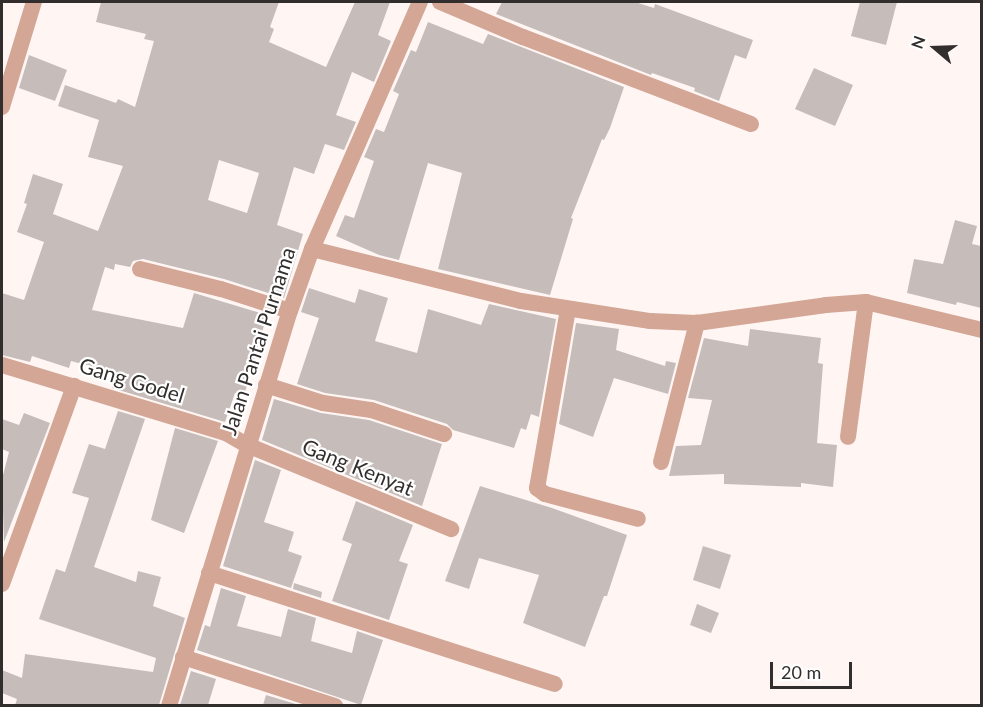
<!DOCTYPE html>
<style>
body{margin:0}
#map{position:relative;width:983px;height:707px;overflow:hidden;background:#fff6f4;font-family:Lato,sans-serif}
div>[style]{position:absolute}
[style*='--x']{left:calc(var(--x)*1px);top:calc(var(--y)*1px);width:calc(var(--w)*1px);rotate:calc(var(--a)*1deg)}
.building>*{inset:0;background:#c6bdbb}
.minor>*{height:16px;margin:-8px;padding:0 8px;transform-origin:8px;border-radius:8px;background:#d3a696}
.tertiary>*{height:16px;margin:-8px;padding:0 8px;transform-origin:8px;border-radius:8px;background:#d3a696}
span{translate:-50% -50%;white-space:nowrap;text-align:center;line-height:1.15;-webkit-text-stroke:4.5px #fff;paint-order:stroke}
.street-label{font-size:21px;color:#322e2d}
.frame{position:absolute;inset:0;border:3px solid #322e2d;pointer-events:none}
.north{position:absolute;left:905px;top:18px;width:60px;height:60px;-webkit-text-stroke:4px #fff;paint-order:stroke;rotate:289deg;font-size:16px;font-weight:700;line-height:24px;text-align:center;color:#322e2d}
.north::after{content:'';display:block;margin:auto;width:21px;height:27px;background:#322e2d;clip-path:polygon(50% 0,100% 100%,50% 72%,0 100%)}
.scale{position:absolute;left:770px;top:662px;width:82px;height:27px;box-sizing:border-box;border:3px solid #322e2d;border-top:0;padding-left:8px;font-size:18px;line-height:21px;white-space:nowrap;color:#322e2d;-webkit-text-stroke:4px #fff;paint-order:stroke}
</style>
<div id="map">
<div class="building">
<i style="clip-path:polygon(evenodd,101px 2px,279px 2px,270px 27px,274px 29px,269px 42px,326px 67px,355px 2px,390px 2px,378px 35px,391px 41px,374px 82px,352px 72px,336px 115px,356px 122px,344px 150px,325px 144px,314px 174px,294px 167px,277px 225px,303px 234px,284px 298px,224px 279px,143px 259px,133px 261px,130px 267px,115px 264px,114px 270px,105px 267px,92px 310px,183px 328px,194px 293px,267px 315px,244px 396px,235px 393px,225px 422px,112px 388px,116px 373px,71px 361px,69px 368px,32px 356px,30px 362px,2px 355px,2px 293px,24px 300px,44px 242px,17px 232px,27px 204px,24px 203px,33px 174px,63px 184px,53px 214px,98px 231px,123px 166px,88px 157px,99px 120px,58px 106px,65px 85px,116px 103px,118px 99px,135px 107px,154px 41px,144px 39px,146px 34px,96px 22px,101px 2px,219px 160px,259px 173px,247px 213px,208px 200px,219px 160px)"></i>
<i style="clip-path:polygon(502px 2px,635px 2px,654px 8px,655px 4px,753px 40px,746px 59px,735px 55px,719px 101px,694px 91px,695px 88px,652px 73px,651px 75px,496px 14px)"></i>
<i style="clip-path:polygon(860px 2px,897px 2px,886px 45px,851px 36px)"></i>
<i style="clip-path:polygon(428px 22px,483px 44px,488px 34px,624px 87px,610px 128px,604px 140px,602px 139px,571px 218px,573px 219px,550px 295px,438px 269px,462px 173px,428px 163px,399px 260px,379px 255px,336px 236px,345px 215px,354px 218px,374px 161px,364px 157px,376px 129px,384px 132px,399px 94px,393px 91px,411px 50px,416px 52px)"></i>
<i style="clip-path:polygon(29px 55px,67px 70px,55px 101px,19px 88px)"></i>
<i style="clip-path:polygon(814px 68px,853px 85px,835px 126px,795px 109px)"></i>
<i style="clip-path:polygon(955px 220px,977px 226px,972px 244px,981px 246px,981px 308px,957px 302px,956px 305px,907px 293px,914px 259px,943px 264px)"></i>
<i style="clip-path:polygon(309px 288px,355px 303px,359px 289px,388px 298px,375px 341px,417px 353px,428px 309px,481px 325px,489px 304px,556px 319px,539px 417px,531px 414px,526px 430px,521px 428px,514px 448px,453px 430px,447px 424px,374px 400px,325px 393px,297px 384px,319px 318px,301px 312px)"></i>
<i style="clip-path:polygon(576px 323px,619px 329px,616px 350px,665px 366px,666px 361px,676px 363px,668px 394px,614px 378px,593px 437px,559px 424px)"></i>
<i style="clip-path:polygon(750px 329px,821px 338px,818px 363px,823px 364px,817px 443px,837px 445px,833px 487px,801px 483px,801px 487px,724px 484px,724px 474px,669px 476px,676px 446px,701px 445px,712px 400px,688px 398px,704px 338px,748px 346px)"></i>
<i style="clip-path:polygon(274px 399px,321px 413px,369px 420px,442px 444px,422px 506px,262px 440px)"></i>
<i style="clip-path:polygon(118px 411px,145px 419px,94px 567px,136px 582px,138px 571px,161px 577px,153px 606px,185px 618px,159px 705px,15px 705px,17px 699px,2px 693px,2px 670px,22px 678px,25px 654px,153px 672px,156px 658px,39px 619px,56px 569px,65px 572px,89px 498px,72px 493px,89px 444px,105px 449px)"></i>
<i style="clip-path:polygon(24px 413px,50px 423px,4px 542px,2px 479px,9px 452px,2px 449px,2px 419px,19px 425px)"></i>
<i style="clip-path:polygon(175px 428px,218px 441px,184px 533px,151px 520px)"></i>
<i style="clip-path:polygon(255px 460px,281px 470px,264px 522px,294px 532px,288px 551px,302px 556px,291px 588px,223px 566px)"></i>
<i style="clip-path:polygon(480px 486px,552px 508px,627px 535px,607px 596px,604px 596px,585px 647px,523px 623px,539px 575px,479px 558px,469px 589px,445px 581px)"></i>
<i style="clip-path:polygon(356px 501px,413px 525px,399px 561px,408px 564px,389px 620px,332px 601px,352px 544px,342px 540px)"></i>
<i style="clip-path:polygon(703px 546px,731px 555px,720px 589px,693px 580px)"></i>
<i style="clip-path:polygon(294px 583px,322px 592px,321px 598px,293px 589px)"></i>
<i style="clip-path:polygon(221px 588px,246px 596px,237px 626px,281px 637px,288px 609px,316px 618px,311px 641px,352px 653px,357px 631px,383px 640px,361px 705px,197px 650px,205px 625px,210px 627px)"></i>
<i style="clip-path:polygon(697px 604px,719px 613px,711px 633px,690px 625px)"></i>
<i style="clip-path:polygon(191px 671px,216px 679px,208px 705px,180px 705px)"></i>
<i style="clip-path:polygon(266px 695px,299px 705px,263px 705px)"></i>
</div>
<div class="minor">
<i style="--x:440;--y:2;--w:90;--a:22.9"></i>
<i style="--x:523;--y:37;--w:244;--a:20.9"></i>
<i style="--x:2;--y:107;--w:110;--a:-73.1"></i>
<i style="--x:312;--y:249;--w:215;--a:14"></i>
<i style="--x:521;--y:301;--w:131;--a:8.8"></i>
<i style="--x:650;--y:321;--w:47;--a:2.4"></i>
<i style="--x:697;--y:323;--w:130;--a:-7.9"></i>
<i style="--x:826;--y:305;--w:40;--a:-4.3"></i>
<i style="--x:866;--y:302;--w:136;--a:97.6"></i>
<i style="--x:140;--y:269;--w:83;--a:13.9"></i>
<i style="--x:221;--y:289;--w:72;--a:17.7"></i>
<i style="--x:866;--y:302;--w:119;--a:13.6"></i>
<i style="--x:568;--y:309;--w:182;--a:99.8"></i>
<i style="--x:537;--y:488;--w:10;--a:37"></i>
<i style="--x:545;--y:494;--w:96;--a:15"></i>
<i style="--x:2;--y:365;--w:234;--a:16.9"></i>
<i style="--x:226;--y:433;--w:24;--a:30"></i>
<i style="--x:247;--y:445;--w:221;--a:22.4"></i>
<i style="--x:266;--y:385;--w:60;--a:17.5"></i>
<i style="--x:323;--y:403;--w:49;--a:8.3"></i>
<i style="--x:371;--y:410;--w:77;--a:18.2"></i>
<i style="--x:661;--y:462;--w:144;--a:-75.5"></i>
<i style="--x:209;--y:573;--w:363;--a:17.8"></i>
<i style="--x:2;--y:584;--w:211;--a:-70"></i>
<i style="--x:183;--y:657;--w:160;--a:17.9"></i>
</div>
<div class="tertiary">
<i style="--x:169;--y:706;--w:413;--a:-73"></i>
<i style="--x:290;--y:311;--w:66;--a:-70.5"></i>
<i style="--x:312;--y:249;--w:270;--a:-66.4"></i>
</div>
<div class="street-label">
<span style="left:258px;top:341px;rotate:-72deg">Jalan Pantai Purnama</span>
<span style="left:132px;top:380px;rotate:17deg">Gang Godel</span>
<span style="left:358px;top:467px;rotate:22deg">Gang Kenyat</span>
</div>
<div class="frame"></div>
<div class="north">N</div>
<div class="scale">20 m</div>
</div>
